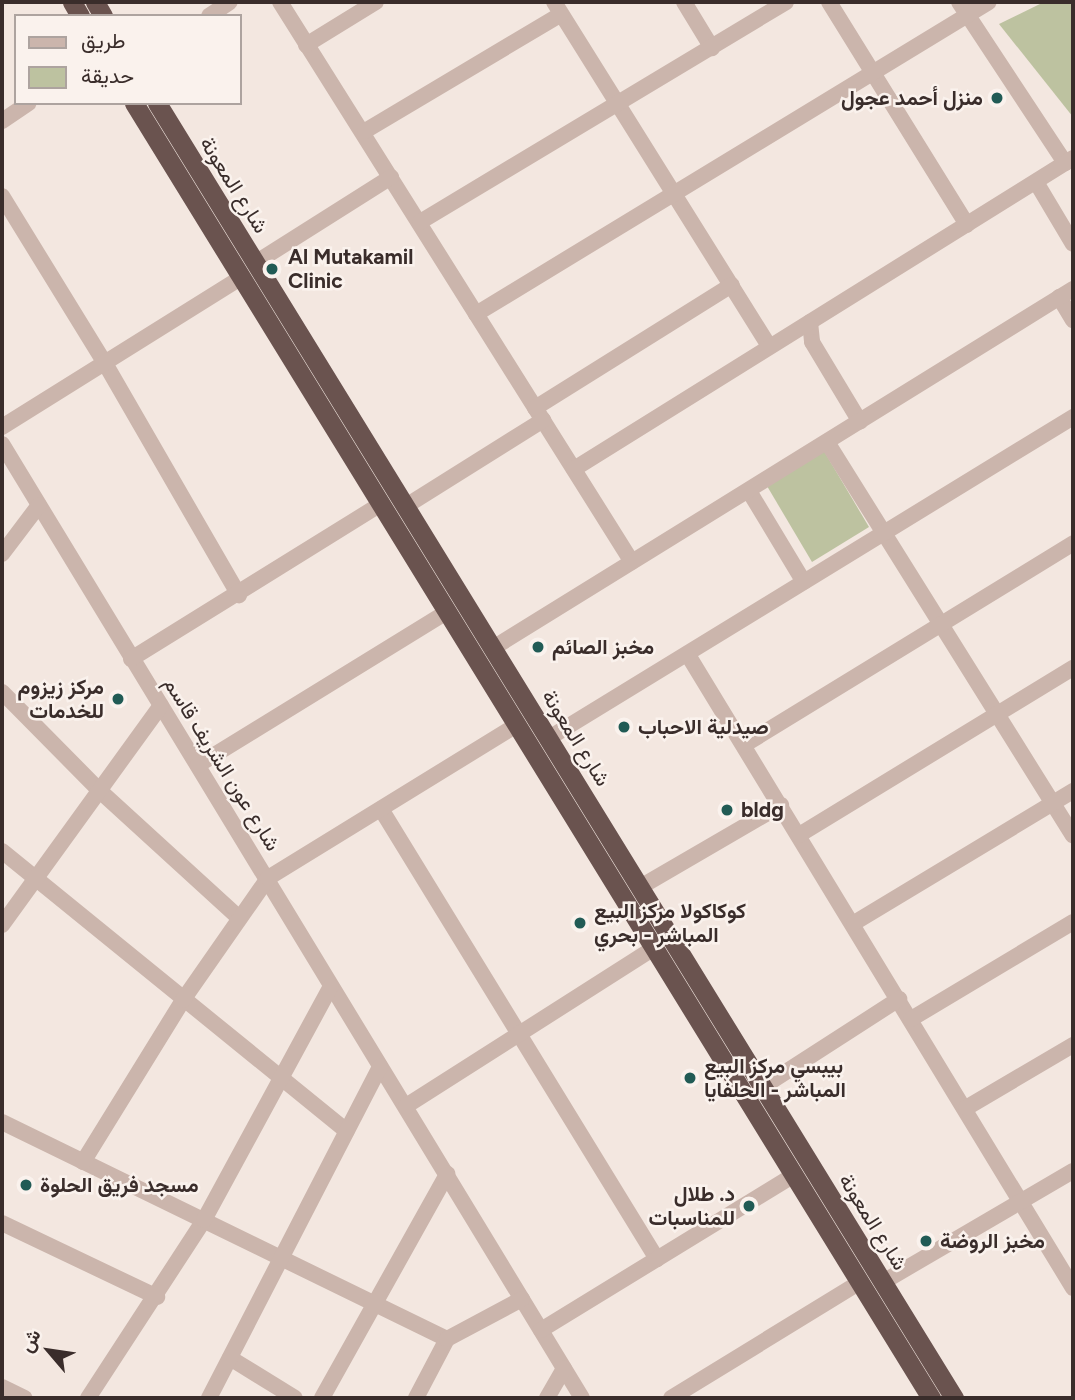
<!DOCTYPE html>
<meta charset="utf-8">
<style>
body{margin:0}
#map{position:relative;width:1075px;height:1400px;overflow:hidden;background:#f3e7e0;font-family:Figtree,Vazirmatn,sans-serif}
div>[style]{position:absolute}
[style*='--x']{left:calc(var(--x)*1px);top:calc(var(--y)*1px);width:calc(var(--w)*1px);rotate:calc(var(--a)*1deg)}
.green>*{inset:0;background:#bdc2a0}
.minor>*{height:16px;margin:-8px;padding:0 8px;transform-origin:8px;border-radius:8px;background:#cbb5ac}
.trunk>*{height:19px;margin:-9.5px;padding:0 9.5px;transform-origin:9.5px;border-radius:9.5px;background:#6a534f}
.dots>*{width:19px;height:19px;translate:-50% -50%;box-sizing:border-box;border:4px solid #faf2ed;border-radius:50%}
span{translate:-50% -50%;white-space:nowrap;text-align:center;line-height:1.15;-webkit-text-stroke:5px #faf2ed;paint-order:stroke}
.poi-label{font-size:21px;color:#3a2d2b;font-weight:700}
.right{translate:-100% -50%;text-align:right}
.left{translate:0 -50%;text-align:left}
.street-label{font-size:21px;color:#3a2d2b}
.frame{position:absolute;inset:0;border:4px solid #3a2d2b;pointer-events:none}
.legend{position:absolute;left:14px;top:14px;width:228px;height:91px;box-sizing:border-box;background:#faf2ed;border:2px solid #ada39f;margin:0;padding:9px 12px;list-style:none;font-size:21px;color:#3a2d2b}
.legend li{display:flex;align-items:center;gap:14px;height:35px}
.legend b{width:35px;border:2px solid #ada39f}
.north{position:absolute;left:14px;top:1316px;width:70px;height:70px;-webkit-text-stroke:5px #faf2ed;paint-order:stroke;rotate:299deg;font-size:19px;font-weight:700;line-height:28px;text-align:center;color:#3a2d2b}
.north::after{content:'';display:block;margin:auto;width:24px;height:32px;background:#3a2d2b;clip-path:polygon(50% 0,100% 100%,50% 72%,0 100%)}
</style>
<div id="map">
<div class="green">
<i style="clip-path:polygon(1044px 2px,1073px 2px,1073px 117px,999px 24px)"></i>
<i style="clip-path:polygon(824px 451px,869px 527px,812px 562px,767px 486px)"></i>
</div>
<div class="minor">
<i style="--x:280;--y:2;--w:661;--a:57.85"></i>
<i style="--x:554;--y:2;--w:406;--a:58"></i>
<i style="--x:684;--y:2;--w:54;--a:58.7"></i>
<i style="--x:829;--y:2;--w:262;--a:58.2"></i>
<i style="--x:959;--y:2;--w:193;--a:56.6"></i>
<i style="--x:209;--y:16;--w:25;--a:-34"></i>
<i style="--x:306;--y:45;--w:82;--a:-31.6"></i>
<i style="--x:2;--y:121;--w:32;--a:-34"></i>
<i style="--x:365;--y:131;--w:228;--a:-30.8"></i>
<i style="--x:1036;--y:182;--w:72;--a:59.2"></i>
<i style="--x:2;--y:196;--w:198;--a:58.4"></i>
<i style="--x:106;--y:365;--w:266;--a:60"></i>
<i style="--x:420;--y:222;--w:427;--a:-31"></i>
<i style="--x:255;--y:263;--w:161;--a:-32.3"></i>
<i style="--x:1059;--y:297;--w:27;--a:59"></i>
<i style="--x:476;--y:314;--w:600;--a:-31.31"></i>
<i style="--x:810;--y:322;--w:20;--a:84"></i>
<i style="--x:812;--y:342;--w:93;--a:59"></i>
<i style="--x:535;--y:408;--w:232;--a:-32"></i>
<i style="--x:2;--y:427;--w:283;--a:-32"></i>
<i style="--x:827;--y:442;--w:464;--a:58"></i>
<i style="--x:2;--y:444;--w:1116;--a:58.7"></i>
<i style="--x:574;--y:469;--w:588;--a:-31.93"></i>
<i style="--x:749;--y:491;--w:106;--a:58.9"></i>
<i style="--x:406;--y:506;--w:162;--a:-32.1"></i>
<i style="--x:2;--y:554;--w:61;--a:-52.9"></i>
<i style="--x:493;--y:648;--w:682;--a:-31.76"></i>
<i style="--x:688;--y:655;--w:741;--a:58.69"></i>
<i style="--x:131;--y:659;--w:294;--a:-31.8"></i>
<i style="--x:2;--y:692;--w:139;--a:45.3"></i>
<i style="--x:100;--y:791;--w:188;--a:42.4"></i>
<i style="--x:549;--y:738;--w:615;--a:-31.49"></i>
<i style="--x:744;--y:745;--w:386;--a:-31.5"></i>
<i style="--x:198;--y:765;--w:292;--a:-31.6"></i>
<i style="--x:381;--y:809;--w:528;--a:58.48"></i>
<i style="--x:799;--y:835;--w:321;--a:-31.4"></i>
<i style="--x:2;--y:851;--w:444;--a:39.1"></i>
<i style="--x:642;--y:886;--w:161;--a:-30.2"></i>
<i style="--x:854;--y:923;--w:256;--a:-31.1"></i>
<i style="--x:2;--y:925;--w:271;--a:-54.1"></i>
<i style="--x:911;--y:1019;--w:189;--a:-30.9"></i>
<i style="--x:764;--y:1086;--w:161;--a:-32.8"></i>
<i style="--x:406;--y:1106;--w:294;--a:-32.5"></i>
<i style="--x:966;--y:1108;--w:124;--a:-30.5"></i>
<i style="--x:2;--y:1122;--w:495;--a:26"></i>
<i style="--x:447;--y:1339;--w:67;--a:117.7"></i>
<i style="--x:83;--y:1162;--w:190;--a:-58.3"></i>
<i style="--x:183;--y:1000;--w:149;--a:-55.1"></i>
<i style="--x:268;--y:878;--w:292;--a:-31.6"></i>
<i style="--x:2;--y:1223;--w:172;--a:25.5"></i>
<i style="--x:883;--y:1282;--w:220;--a:-30.3"></i>
<i style="--x:541;--y:1330;--w:297;--a:-31.5"></i>
<i style="--x:447;--y:1339;--w:85;--a:-28.1"></i>
<i style="--x:230;--y:1358;--w:76;--a:31.6"></i>
<i style="--x:2;--y:1387;--w:25;--a:26"></i>
<i style="--x:88;--y:1398;--w:212;--a:-56.9"></i>
<i style="--x:204;--y:1220;--w:266;--a:-61.5"></i>
<i style="--x:209;--y:1398;--w:373;--a:-62.7"></i>
<i style="--x:322;--y:1398;--w:257;--a:-60.8"></i>
<i style="--x:547;--y:1398;--w:34;--a:-60"></i>
<i style="--x:671;--y:1398;--w:220;--a:-31.5"></i>
</div>
<div class="trunk">
<i style="--x:72;--y:2;--w:16;--a:60"></i>
<i style="--x:95;--y:2;--w:16;--a:60"></i>
<i style="--x:134;--y:103;--w:1521;--a:58.39"></i>
<i style="--x:157;--y:103;--w:1521;--a:58.39"></i>
</div>
<div class="dots">
<i style="left:997px;top:98px;background:#215b55"></i>
<i style="left:272px;top:269px;background:#215b55"></i>
<i style="left:538px;top:647px;background:#215b55"></i>
<i style="left:118px;top:699px;background:#215b55"></i>
<i style="left:624px;top:727px;background:#215b55"></i>
<i style="left:727px;top:810px;background:#215b55"></i>
<i style="left:580px;top:923px;background:#215b55"></i>
<i style="left:690px;top:1078px;background:#215b55"></i>
<i style="left:26px;top:1185px;background:#215b55"></i>
<i style="left:749px;top:1206px;background:#215b55"></i>
<i style="left:926px;top:1241px;background:#215b55"></i>
</div>
<div class="poi-label">
<span class="right" style="left:983px;top:98px">منزل أحمد عجول</span>
<span class="left" style="left:288px;top:269px">Al Mutakamil<br>Clinic</span>
<span class="left" style="left:552px;top:647px">مخبز الصائم</span>
<span class="right" style="left:104px;top:699px">مركز زيزوم<br>للخدمات</span>
<span class="left" style="left:638px;top:727px">صيدلية الاحباب</span>
<span class="left" style="left:741px;top:810px">bldg</span>
<span class="left" style="left:594px;top:923px">كوكاكولا مركز البيع<br>المباشر - بحري</span>
<span class="left" style="left:704px;top:1078px">بيبسي مركز البيع<br>المباشر - الحلفايا</span>
<span class="left" style="left:40px;top:1185px">مسجد فريق الحلوة</span>
<span class="right" style="left:735px;top:1206px">د. طلال<br>للمناسبات</span>
<span class="left" style="left:940px;top:1241px">مخبز الروضة</span>
</div>
<div class="street-label">
<span style="left:234px;top:185px;rotate:58deg">شارع المعونة</span>
<span style="left:576px;top:738px;rotate:58deg">شارع المعونة</span>
<span style="left:222px;top:764px;rotate:58deg">شارع عون الشريف قاسم</span>
<span style="left:873px;top:1222px;rotate:58deg">شارع المعونة</span>
</div>
<div class="frame"></div>
<ul class="legend">
<li><b style="height:9px;background:#cbb5ac"></b>طريق</li>
<li><b style="height:19px;background:#bdc2a0"></b>حديقة</li>
</ul>
<div class="north">ش</div>
</div>
